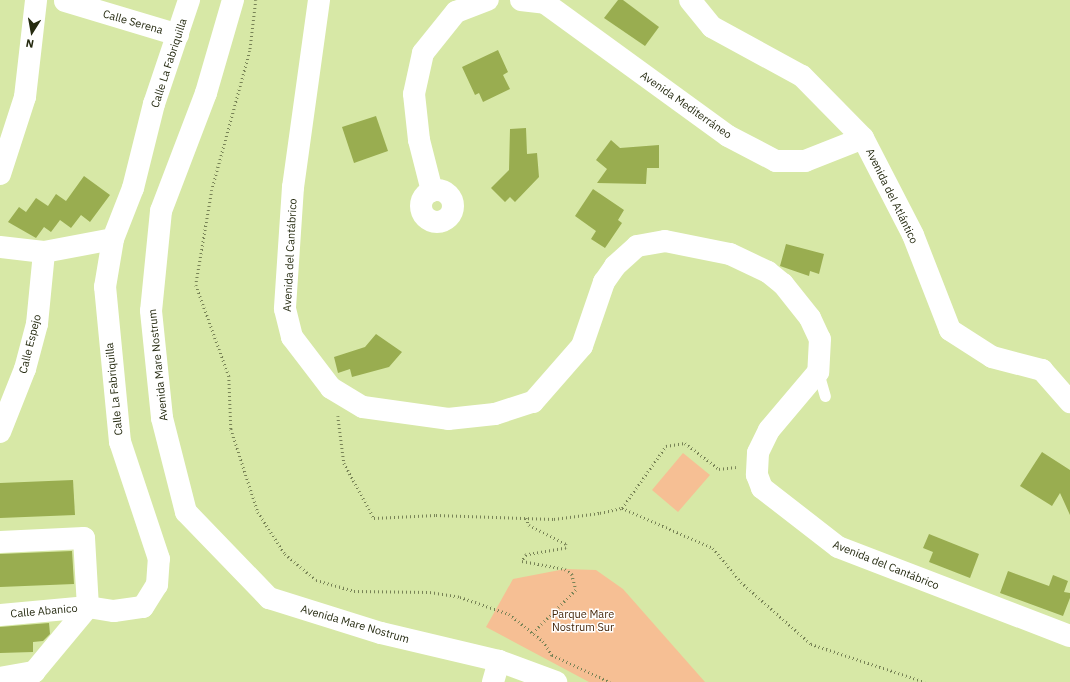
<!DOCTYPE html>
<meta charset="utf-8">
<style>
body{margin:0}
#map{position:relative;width:1070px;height:682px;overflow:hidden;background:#d7e8a6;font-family:"IBM Plex Sans",sans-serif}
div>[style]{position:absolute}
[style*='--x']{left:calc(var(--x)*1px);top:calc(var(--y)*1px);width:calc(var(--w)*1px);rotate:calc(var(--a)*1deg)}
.green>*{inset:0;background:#f6bf94}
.building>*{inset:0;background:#99ad50}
.path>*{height:2.5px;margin-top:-1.25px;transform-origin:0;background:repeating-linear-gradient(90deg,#788356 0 1px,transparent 0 4px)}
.lane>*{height:11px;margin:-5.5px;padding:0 5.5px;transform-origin:5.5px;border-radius:5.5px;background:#fff}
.street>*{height:22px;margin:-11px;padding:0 11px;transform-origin:11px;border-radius:11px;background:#fff}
.street>.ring{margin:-11px;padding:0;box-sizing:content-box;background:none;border:22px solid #fff;border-radius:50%}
.secondary>*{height:22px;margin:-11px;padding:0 11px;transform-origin:11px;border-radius:11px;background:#fff}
span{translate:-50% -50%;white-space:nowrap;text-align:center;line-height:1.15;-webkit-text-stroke:3px #fff;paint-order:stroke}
.street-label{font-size:11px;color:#252a10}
.park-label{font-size:11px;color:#46280c}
.north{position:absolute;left:12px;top:12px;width:40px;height:40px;-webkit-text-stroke:3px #fff;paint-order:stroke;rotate:191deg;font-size:11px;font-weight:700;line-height:16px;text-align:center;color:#252a10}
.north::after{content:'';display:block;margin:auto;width:14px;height:18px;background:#252a10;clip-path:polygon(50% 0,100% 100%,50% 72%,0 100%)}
</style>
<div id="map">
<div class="green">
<i style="clip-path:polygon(683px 453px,710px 475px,678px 512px,652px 490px)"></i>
<i style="clip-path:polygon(565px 569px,596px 570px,623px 589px,705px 682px,589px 682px,486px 627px,513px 579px)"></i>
</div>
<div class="building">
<i style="clip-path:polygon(618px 0,623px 0,659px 27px,645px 46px,604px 18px)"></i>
<i style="clip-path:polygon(498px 50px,508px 72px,503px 75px,510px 89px,483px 102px,479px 93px,475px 95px,462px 67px)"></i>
<i style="clip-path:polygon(376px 116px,388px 151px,354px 163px,342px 127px)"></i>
<i style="clip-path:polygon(526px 128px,527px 154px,537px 153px,539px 177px,515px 202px,510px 197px,505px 202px,491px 188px,509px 170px,510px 129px)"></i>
<i style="clip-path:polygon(611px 140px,620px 148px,659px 145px,659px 168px,647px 168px,646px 184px,597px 183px,607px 169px,596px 160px)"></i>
<i style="clip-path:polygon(84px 176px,110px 195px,90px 222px,81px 215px,71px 228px,60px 220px,51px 232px,44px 227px,36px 238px,8px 222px,19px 207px,26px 212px,36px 198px,48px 206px,56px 194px,66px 201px)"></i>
<i style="clip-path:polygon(593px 189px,624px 210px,618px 220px,622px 223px,605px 248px,591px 239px,596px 231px,575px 216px)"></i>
<i style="clip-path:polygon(786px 244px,824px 254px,819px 274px,810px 271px,809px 276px,780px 266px)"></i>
<i style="clip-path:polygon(376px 334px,402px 352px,389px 367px,352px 377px,350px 369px,338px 373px,334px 357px,365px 347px)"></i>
<i style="clip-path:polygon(1042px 452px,1070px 470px,1070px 515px,1060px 493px,1052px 506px,1020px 486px)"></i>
<i style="clip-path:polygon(73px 480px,75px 515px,0 518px,0 483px)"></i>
<i style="clip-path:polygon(929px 534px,979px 554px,970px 578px,929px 562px,933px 552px,923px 548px)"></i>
<i style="clip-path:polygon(72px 551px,74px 584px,0 587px,0 554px)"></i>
<i style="clip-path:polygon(1008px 571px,1049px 586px,1053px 575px,1068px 581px,1064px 592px,1070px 593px,1070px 598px,1063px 616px,1000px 593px)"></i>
<i style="clip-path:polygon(49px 623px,50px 634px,43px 641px,33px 642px,33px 652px,0 653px,0 627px)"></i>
</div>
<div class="path">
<i style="--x:256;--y:0;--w:51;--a:96.7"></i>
<i style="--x:250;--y:51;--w:144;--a:105.3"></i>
<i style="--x:212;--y:190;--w:96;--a:99.6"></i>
<i style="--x:196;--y:285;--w:97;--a:70.1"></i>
<i style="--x:229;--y:376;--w:53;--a:87.8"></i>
<i style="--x:231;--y:429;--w:87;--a:72"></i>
<i style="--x:258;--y:512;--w:50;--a:57.3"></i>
<i style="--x:285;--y:554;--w:40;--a:40"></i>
<i style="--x:316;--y:580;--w:40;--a:16"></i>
<i style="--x:354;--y:591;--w:76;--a:0.8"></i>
<i style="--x:430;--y:592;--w:30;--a:9"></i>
<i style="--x:460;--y:597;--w:52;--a:19.1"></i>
<i style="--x:509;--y:614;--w:43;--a:38.5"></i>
<i style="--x:543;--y:641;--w:17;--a:57"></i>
<i style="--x:552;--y:655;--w:64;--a:25"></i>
<i style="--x:338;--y:416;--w:47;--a:82.7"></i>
<i style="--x:344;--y:463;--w:63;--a:61.4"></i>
<i style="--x:374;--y:518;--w:62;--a:-2.8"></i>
<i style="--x:436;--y:515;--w:118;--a:1.9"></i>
<i style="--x:554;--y:519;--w:46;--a:-7.4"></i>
<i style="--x:600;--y:513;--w:23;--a:-13"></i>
<i style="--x:622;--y:508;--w:76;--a:-54.6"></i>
<i style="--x:666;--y:446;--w:19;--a:-9"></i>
<i style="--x:685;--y:443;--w:43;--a:37.4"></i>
<i style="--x:719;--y:469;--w:17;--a:-7"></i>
<i style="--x:622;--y:508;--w:99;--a:23.7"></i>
<i style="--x:713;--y:548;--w:44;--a:50.5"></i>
<i style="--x:741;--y:582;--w:94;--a:41.5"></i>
<i style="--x:811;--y:644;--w:120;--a:18.4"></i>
<i style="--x:526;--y:518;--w:8;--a:67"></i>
<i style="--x:529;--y:525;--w:42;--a:27.2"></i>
<i style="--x:566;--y:544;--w:4;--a:90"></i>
<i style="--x:566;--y:548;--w:41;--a:170.1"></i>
<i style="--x:526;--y:555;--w:7;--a:124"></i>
<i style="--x:522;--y:561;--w:44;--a:10.5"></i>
<i style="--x:565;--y:569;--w:9;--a:36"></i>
<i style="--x:572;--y:574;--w:16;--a:76"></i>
<i style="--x:576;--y:590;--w:61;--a:135"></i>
</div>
<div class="lane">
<i style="--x:818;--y:372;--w:25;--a:74"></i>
</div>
<div class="street">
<i style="--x:319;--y:0;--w:189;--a:97.9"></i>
<i style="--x:293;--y:187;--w:122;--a:93.8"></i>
<i style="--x:285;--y:309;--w:29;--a:76"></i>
<i style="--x:292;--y:337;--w:64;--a:52.6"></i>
<i style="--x:331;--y:388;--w:37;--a:31"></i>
<i style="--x:363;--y:407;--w:86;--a:8"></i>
<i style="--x:448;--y:419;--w:47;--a:-6.1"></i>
<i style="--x:495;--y:414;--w:40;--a:-18"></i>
<i style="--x:533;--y:402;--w:74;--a:-48.8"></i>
<i style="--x:582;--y:346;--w:68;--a:-71"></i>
<i style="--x:604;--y:282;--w:19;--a:-55"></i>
<i style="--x:615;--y:266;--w:30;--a:-42"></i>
<i style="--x:637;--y:246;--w:28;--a:-10"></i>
<i style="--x:665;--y:241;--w:66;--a:11.3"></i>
<i style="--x:730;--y:254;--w:42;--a:25.3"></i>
<i style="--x:768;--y:272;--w:19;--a:39"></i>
<i style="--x:783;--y:284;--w:43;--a:51.5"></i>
<i style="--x:810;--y:318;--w:23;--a:65"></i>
<i style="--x:820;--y:339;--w:33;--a:93"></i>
<i style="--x:818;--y:372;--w:76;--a:130.2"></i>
<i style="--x:769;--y:430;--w:25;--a:116"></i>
<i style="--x:758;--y:453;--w:22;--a:93"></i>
<i style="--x:757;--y:475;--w:14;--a:69"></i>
<i style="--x:762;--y:488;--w:96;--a:37.8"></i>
<i style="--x:838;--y:547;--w:248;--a:21"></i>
<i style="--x:521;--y:0;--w:24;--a:7"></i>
<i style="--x:545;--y:3;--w:226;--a:36"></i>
<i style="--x:728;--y:136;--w:54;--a:27.5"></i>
<i style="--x:776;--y:161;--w:29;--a:0"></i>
<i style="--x:805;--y:161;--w:62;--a:-21.6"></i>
<i style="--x:690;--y:0;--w:35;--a:51"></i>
<i style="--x:712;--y:27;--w:102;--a:28.6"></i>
<i style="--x:802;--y:76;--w:87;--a:45.5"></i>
<i style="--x:863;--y:138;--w:109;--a:62.7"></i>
<i style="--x:913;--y:235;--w:102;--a:68.7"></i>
<i style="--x:950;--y:330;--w:50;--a:32.7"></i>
<i style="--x:992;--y:357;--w:52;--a:14.6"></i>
<i style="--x:1042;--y:370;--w:43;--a:48.8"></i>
<i style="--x:65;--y:1;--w:118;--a:16.7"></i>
<i class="ring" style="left:421px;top:190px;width:10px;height:10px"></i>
<i style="--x:432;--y:191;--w:53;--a:-104.3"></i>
<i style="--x:419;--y:140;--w:46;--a:-96.2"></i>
<i style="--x:414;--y:94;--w:42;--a:-77.6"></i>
<i style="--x:423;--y:53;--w:53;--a:-51.2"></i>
<i style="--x:456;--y:12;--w:34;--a:-21"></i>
<i style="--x:0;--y:247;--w:44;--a:6.5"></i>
<i style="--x:44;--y:252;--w:70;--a:-10.7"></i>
<i style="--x:0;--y:432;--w:68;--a:-68.4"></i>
<i style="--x:25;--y:369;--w:47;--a:-75.1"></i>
<i style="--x:37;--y:324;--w:72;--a:-84.4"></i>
<i style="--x:0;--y:542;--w:84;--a:-2.7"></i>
<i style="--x:84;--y:538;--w:69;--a:86.7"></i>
<i style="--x:88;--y:607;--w:88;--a:174.8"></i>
<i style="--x:0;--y:678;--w:35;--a:-10"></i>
<i style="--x:34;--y:672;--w:85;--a:-50.3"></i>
<i style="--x:88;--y:607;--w:26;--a:9"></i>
<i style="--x:114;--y:611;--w:29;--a:-8"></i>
<i style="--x:143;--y:607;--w:26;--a:-58"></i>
<i style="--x:157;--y:585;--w:26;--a:-86"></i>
<i style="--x:159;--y:559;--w:123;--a:-108.4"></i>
<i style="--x:120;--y:442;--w:156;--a:-95.5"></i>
<i style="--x:105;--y:287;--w:49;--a:-80.5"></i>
<i style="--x:113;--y:239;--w:55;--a:-68.6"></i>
<i style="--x:133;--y:188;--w:87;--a:-76"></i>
<i style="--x:154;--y:104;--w:110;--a:-71.4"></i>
<i style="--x:493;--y:682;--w:22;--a:-74"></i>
</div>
<div class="secondary">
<i style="--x:233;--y:0;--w:97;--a:106.2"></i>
<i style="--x:206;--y:93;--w:126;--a:110.9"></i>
<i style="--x:161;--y:211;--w:100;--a:95.7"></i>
<i style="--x:151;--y:311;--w:108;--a:84.1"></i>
<i style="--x:162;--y:418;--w:97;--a:75.7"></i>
<i style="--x:186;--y:512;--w:120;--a:46"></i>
<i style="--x:269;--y:598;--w:117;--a:17.4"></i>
<i style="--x:381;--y:633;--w:121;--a:13.3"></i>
<i style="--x:499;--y:661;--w:61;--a:20.2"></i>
<i style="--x:0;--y:174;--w:81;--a:-72"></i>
<i style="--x:25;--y:97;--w:98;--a:-83.5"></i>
</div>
<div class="street-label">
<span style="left:133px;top:22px;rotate:16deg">Calle Serena</span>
<span style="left:169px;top:63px;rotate:-72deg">Calle La Fabriquilla</span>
<span style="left:686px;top:105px;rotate:35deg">Avenida Mediterráneo</span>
<span style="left:892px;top:196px;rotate:64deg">Avenida del Atlántico</span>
<span style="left:290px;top:255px;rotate:-87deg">Avenida del Cantábrico</span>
<span style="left:30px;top:344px;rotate:-76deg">Calle Espejo</span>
<span style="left:158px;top:365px;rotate:-96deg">Avenida Mare Nostrum</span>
<span style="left:114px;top:389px;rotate:-96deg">Calle La Fabriquilla</span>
<span style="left:886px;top:565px;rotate:22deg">Avenida del Cantábrico</span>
<span style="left:44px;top:611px;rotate:-5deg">Calle Abanico</span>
<span style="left:355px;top:624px;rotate:16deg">Avenida Mare Nostrum</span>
</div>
<div class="park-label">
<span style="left:583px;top:621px">Parque Mare<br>Nostrum Sur</span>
</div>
<div class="north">N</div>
</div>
